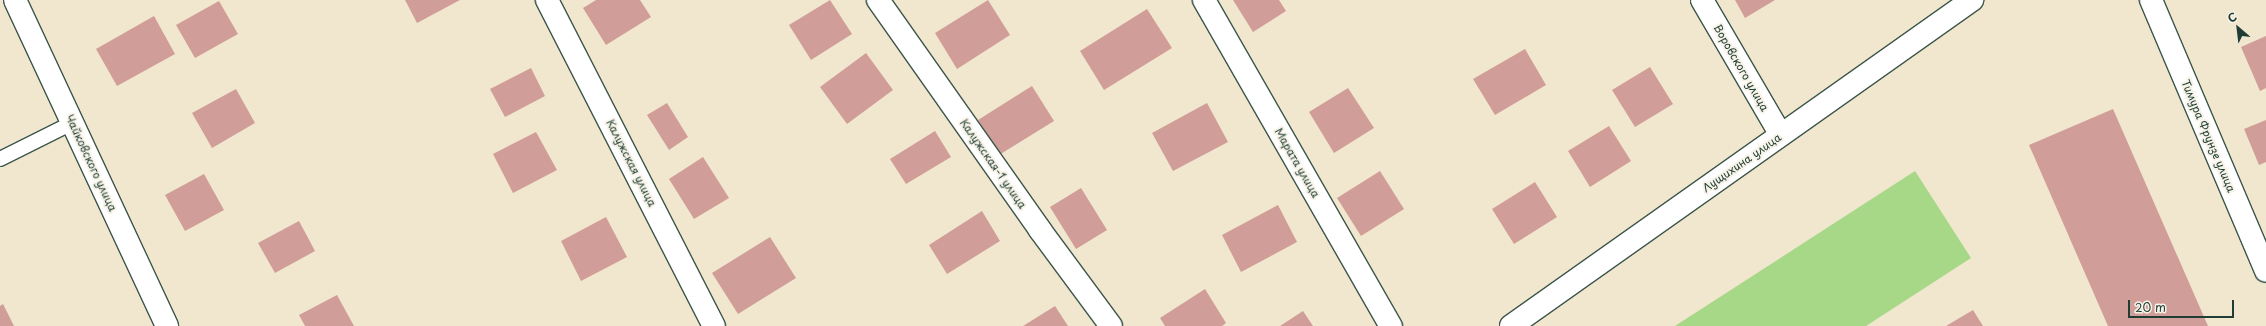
<!DOCTYPE html>
<meta charset="utf-8">
<style>
body{margin:0}
#map{position:relative;width:2266px;height:326px;overflow:hidden;background:#f0e7ce;font-family:"Playpen Sans",sans-serif}
div>[style]{position:absolute}
[style*='--x']{left:calc(var(--x)*1px);top:calc(var(--y)*1px);width:calc(var(--w)*1px);rotate:calc(var(--a)*1deg)}
.green>*{inset:0;background:#a6d887}
.building>*{inset:0;background:#d19d98}
.roads{filter:drop-shadow(1px 0 #3e564b) drop-shadow(-1px 0 #3e564b) drop-shadow(0 1px #3e564b) drop-shadow(0 -1px #3e564b)}
.service>*{height:14px;margin:-7px;padding:0 7px;transform-origin:7px;border-radius:7px;background:#fff}
.minor>*{height:22px;margin:-11px;padding:0 11px;transform-origin:11px;border-radius:11px;background:#fff}
.tertiary>*{height:22px;margin:-11px;padding:0 11px;transform-origin:11px;border-radius:11px;background:#fff}
.secondary>*{height:22px;margin:-11px;padding:0 11px;transform-origin:11px;border-radius:11px;background:#fff}
span{translate:-50% -50%;white-space:nowrap;text-align:center;line-height:1.15;-webkit-text-stroke:4px #f7f3e8;paint-order:stroke}
.street-label{font-size:11px;color:#1f3d34}
.north{position:absolute;left:2218px;top:8px;width:40px;height:40px;-webkit-text-stroke:3px #f7f3e8;paint-order:stroke;rotate:332deg;font-size:11px;font-weight:700;line-height:16px;text-align:center;color:#1f3d34}
.north::after{content:'';display:block;margin:auto;width:14px;height:18px;background:#1f3d34;clip-path:polygon(50% 0,100% 100%,50% 72%,0 100%)}
.scale{position:absolute;left:2128px;top:300px;width:106px;height:18px;box-sizing:border-box;border:2px solid #1f3d34;border-top:0;padding-left:5px;font-size:12px;line-height:14px;white-space:nowrap;color:#1f3d34;-webkit-text-stroke:3px #f7f3e8;paint-order:stroke}
</style>
<div id="map">
<div class="green">
<i style="clip-path:polygon(1915px 171px,1971px 258px,1866px 326px,1675px 326px)"></i>
</div>
<div class="building">
<i style="clip-path:polygon(405px 0,460px 0,417px 23px)"></i>
<i style="clip-path:polygon(596px 0,640px 0,651px 17px,606px 45px,583px 8px)"></i>
<i style="clip-path:polygon(830px 0,852px 34px,811px 60px,789px 25px)"></i>
<i style="clip-path:polygon(988px 0,1010px 35px,957px 69px,935px 33px)"></i>
<i style="clip-path:polygon(1233px 0,1279px 0,1286px 11px,1253px 32px)"></i>
<i style="clip-path:polygon(1735px 0,1775px 0,1745px 18px)"></i>
<i style="clip-path:polygon(219px 1px,238px 34px,195px 58px,176px 25px)"></i>
<i style="clip-path:polygon(1147px 9px,1172px 48px,1104px 90px,1080px 51px)"></i>
<i style="clip-path:polygon(154px 16px,175px 54px,117px 86px,96px 49px)"></i>
<i style="clip-path:polygon(2266px 36px,2266px 88px,2260px 91px,2241px 47px)"></i>
<i style="clip-path:polygon(1525px 49px,1546px 85px,1495px 115px,1473px 79px)"></i>
<i style="clip-path:polygon(866px 53px,893px 90px,847px 124px,820px 87px)"></i>
<i style="clip-path:polygon(1650px 67px,1673px 104px,1635px 127px,1612px 90px)"></i>
<i style="clip-path:polygon(531px 68px,545px 96px,505px 117px,490px 89px)"></i>
<i style="clip-path:polygon(1032px 86px,1054px 121px,999px 155px,978px 120px)"></i>
<i style="clip-path:polygon(1348px 88px,1374px 128px,1334px 153px,1309px 112px)"></i>
<i style="clip-path:polygon(236px 89px,255px 123px,212px 148px,192px 113px)"></i>
<i style="clip-path:polygon(667px 103px,688px 137px,669px 150px,647px 115px)"></i>
<i style="clip-path:polygon(1207px 103px,1228px 142px,1173px 171px,1152px 133px)"></i>
<i style="clip-path:polygon(2113px 109px,2208px 326px,2108px 326px,2029px 145px)"></i>
<i style="clip-path:polygon(2266px 120px,2266px 162px,2259px 165px,2244px 129px)"></i>
<i style="clip-path:polygon(1609px 126px,1631px 161px,1590px 187px,1568px 151px)"></i>
<i style="clip-path:polygon(935px 131px,951px 157px,906px 184px,890px 159px)"></i>
<i style="clip-path:polygon(536px 132px,557px 170px,513px 193px,493px 154px)"></i>
<i style="clip-path:polygon(703px 157px,729px 198px,694px 219px,669px 179px)"></i>
<i style="clip-path:polygon(1380px 171px,1404px 209px,1361px 236px,1337px 198px)"></i>
<i style="clip-path:polygon(204px 174px,224px 210px,185px 231px,165px 195px)"></i>
<i style="clip-path:polygon(1535px 182px,1557px 217px,1514px 244px,1492px 209px)"></i>
<i style="clip-path:polygon(1081px 188px,1107px 230px,1076px 249px,1050px 207px)"></i>
<i style="clip-path:polygon(1278px 205px,1297px 242px,1241px 272px,1222px 235px)"></i>
<i style="clip-path:polygon(982px 211px,1000px 241px,947px 274px,929px 245px)"></i>
<i style="clip-path:polygon(606px 217px,627px 257px,581px 281px,561px 241px)"></i>
<i style="clip-path:polygon(299px 221px,315px 251px,275px 273px,258px 243px)"></i>
<i style="clip-path:polygon(770px 237px,796px 278px,738px 314px,712px 273px)"></i>
<i style="clip-path:polygon(1205px 289px,1226px 323px,1222px 326px,1165px 326px,1160px 318px)"></i>
<i style="clip-path:polygon(337px 295px,354px 326px,305px 326px,299px 315px)"></i>
<i style="clip-path:polygon(3px 304px,14px 326px,0 326px,0 306px)"></i>
<i style="clip-path:polygon(1055px 306px,1068px 326px,1023px 326px)"></i>
<i style="clip-path:polygon(1973px 310px,1983px 326px,1946px 326px)"></i>
<i style="clip-path:polygon(1303px 311px,1313px 326px,1280px 326px)"></i>
</div>
<div class="roads">
<div class="service">
<i style="--x:0;--y:159;--w:80;--a:-26.6"></i>
</div>
<div class="minor">
<i style="--x:15;--y:0;--w:360;--a:65"></i>
<i style="--x:547;--y:0;--w:366;--a:62.9"></i>
<i style="--x:878;--y:0;--w:281;--a:54.8"></i>
<i style="--x:1040;--y:230;--w:119;--a:53.5"></i>
<i style="--x:1204;--y:0;--w:376;--a:60.2"></i>
<i style="--x:1702;--y:0;--w:156;--a:59.7"></i>
</div>
<div class="tertiary">
<i style="--x:1511;--y:326;--w:565;--a:-35.27"></i>
</div>
<div class="secondary">
<i style="--x:2151;--y:0;--w:294;--a:67"></i>
</div>
</div>
<div class="street-label">
<span style="left:1741px;top:68px;rotate:60deg">Воровского улица</span>
<span style="left:2208px;top:136px;rotate:67deg">Тимура Фрунзе улица</span>
<span style="left:91px;top:163px;rotate:65deg">Чайковского улица</span>
<span style="left:631px;top:163px;rotate:63deg">Калужская улица</span>
<span style="left:1297px;top:163px;rotate:60deg">Марата улица</span>
<span style="left:1742px;top:163px;rotate:-35deg">Лущихина улица</span>
<span style="left:993px;top:164px;rotate:55deg">Калужская-1 улица</span>
</div>
<div class="north">С</div>
<div class="scale">20 m</div>
</div>
